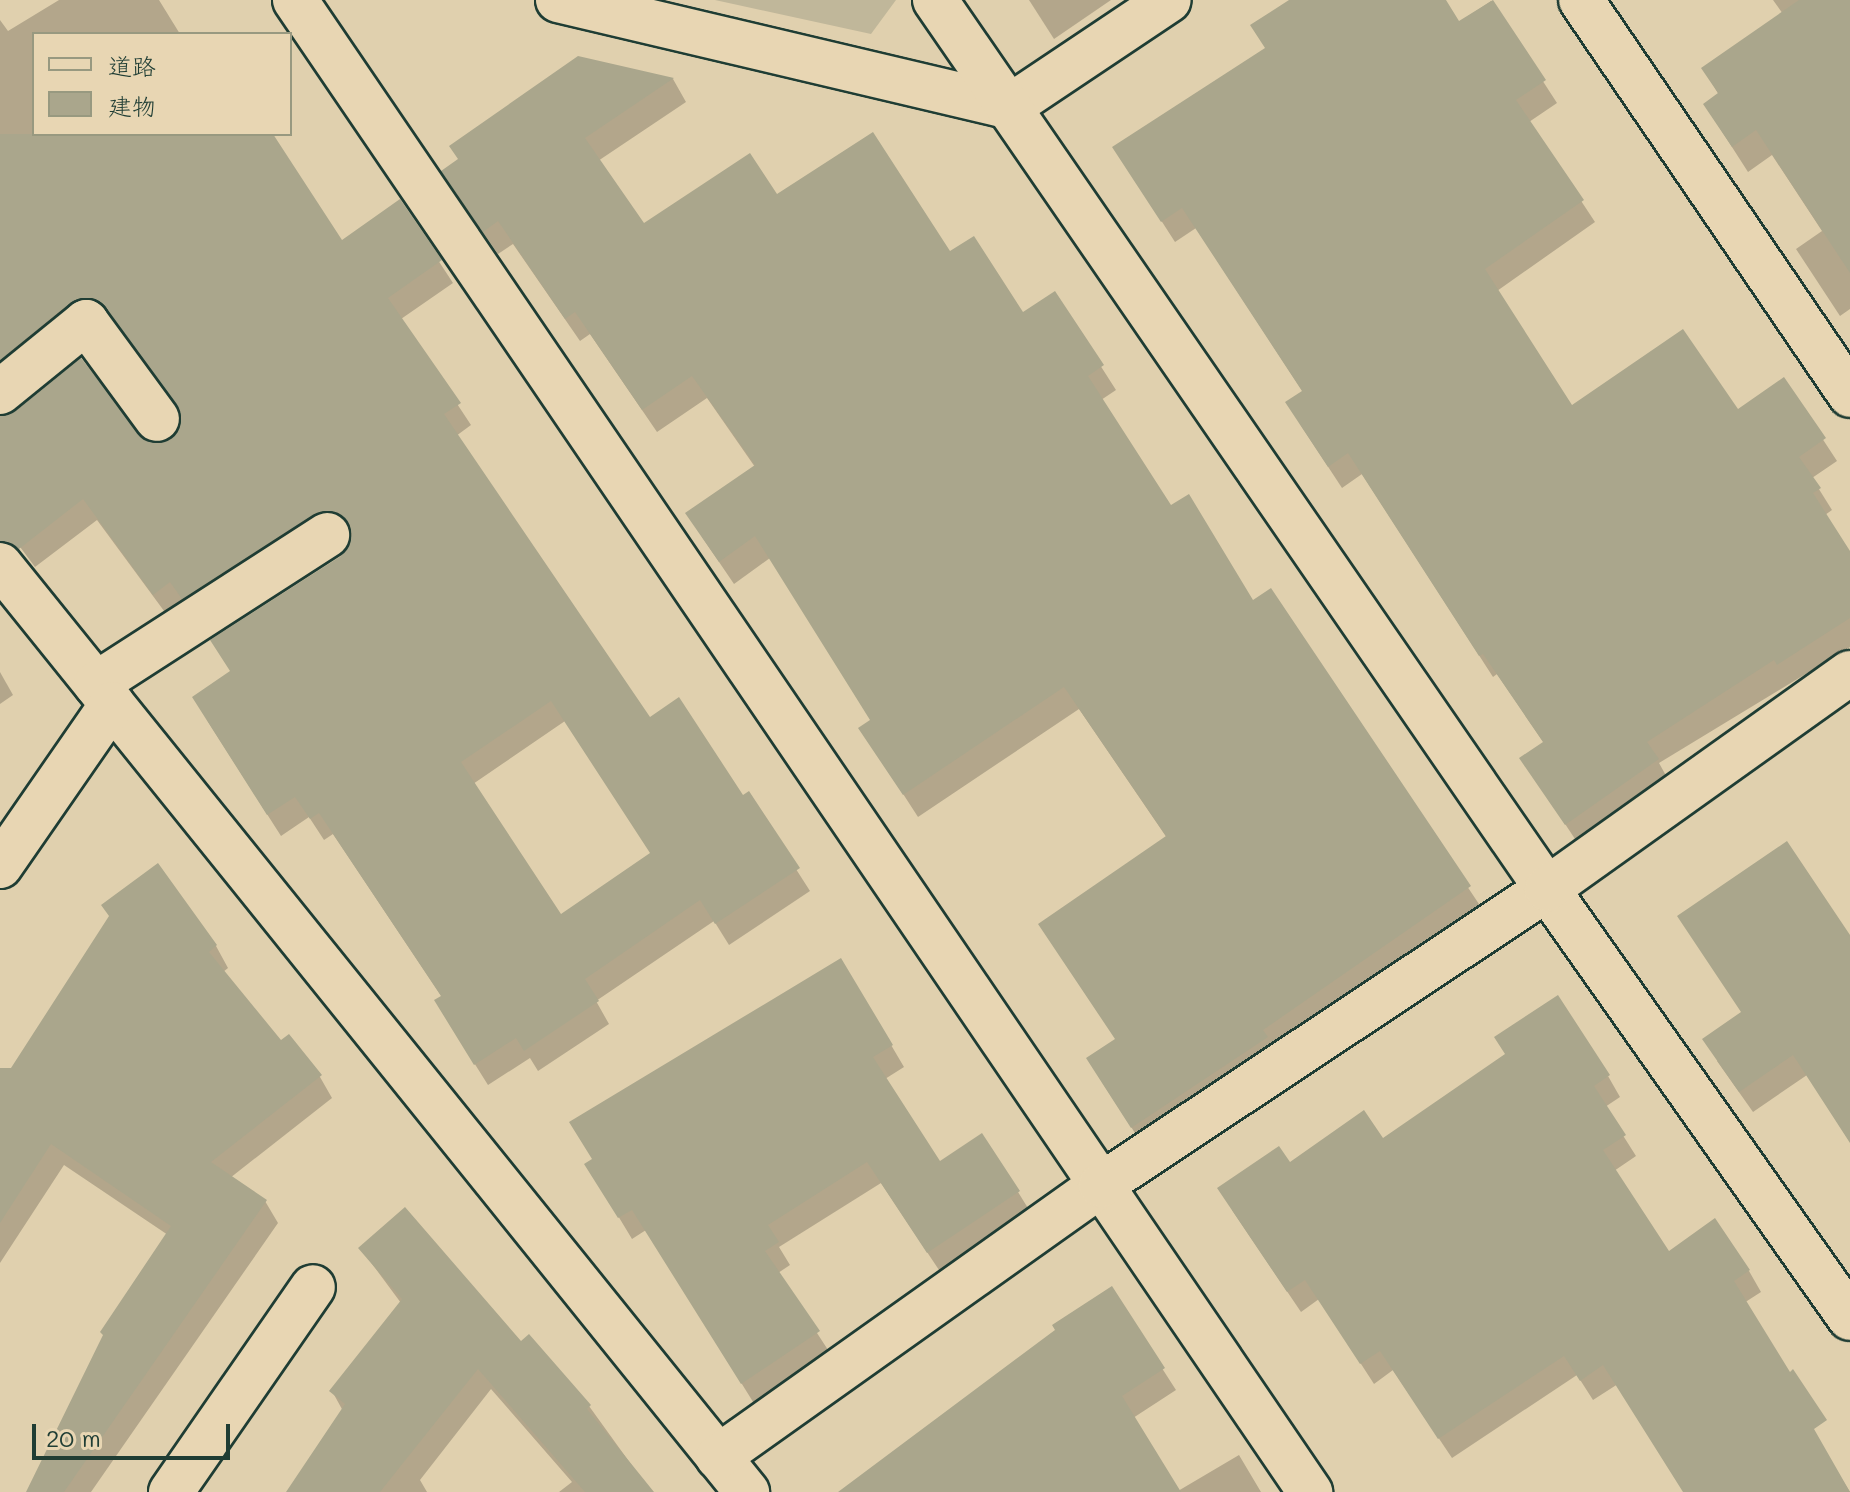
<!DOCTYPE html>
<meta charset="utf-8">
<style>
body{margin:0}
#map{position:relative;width:1850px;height:1492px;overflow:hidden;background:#e0d0ae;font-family:Mali,"Klee One",sans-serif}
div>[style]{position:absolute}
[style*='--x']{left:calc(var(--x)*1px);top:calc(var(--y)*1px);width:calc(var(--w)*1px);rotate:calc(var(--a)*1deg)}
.green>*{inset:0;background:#c0b79a}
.shadow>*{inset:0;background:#0003}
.building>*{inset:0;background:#aaa68c}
.roads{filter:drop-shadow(2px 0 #1f3d34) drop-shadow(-2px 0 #1f3d34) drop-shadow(0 2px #1f3d34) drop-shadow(0 -2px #1f3d34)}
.minor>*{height:44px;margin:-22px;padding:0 22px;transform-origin:22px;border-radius:22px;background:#e8d6b3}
span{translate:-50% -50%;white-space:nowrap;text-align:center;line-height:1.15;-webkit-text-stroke:6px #e8d6b3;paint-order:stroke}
.legend{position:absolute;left:32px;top:32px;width:260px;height:104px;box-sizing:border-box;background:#e8d6b3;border:2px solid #989980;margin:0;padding:10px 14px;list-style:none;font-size:24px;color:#1f3d34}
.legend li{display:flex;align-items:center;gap:16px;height:40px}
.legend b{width:40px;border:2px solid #989980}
.scale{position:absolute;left:32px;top:1424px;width:198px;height:36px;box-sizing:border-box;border:4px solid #1f3d34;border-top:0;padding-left:10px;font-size:24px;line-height:28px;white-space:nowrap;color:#1f3d34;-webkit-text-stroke:6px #e8d6b3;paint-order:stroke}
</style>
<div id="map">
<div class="green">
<i style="clip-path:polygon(715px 0,896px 0,871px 34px)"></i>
</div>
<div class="shadow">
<i style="clip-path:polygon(evenodd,59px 0,159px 0,180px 34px,34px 34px,34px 134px,272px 134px,341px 243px,400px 202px,453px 283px,401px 319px,471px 425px,456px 436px,649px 719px,743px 798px,748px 794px,810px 891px,729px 945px,714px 921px,596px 1001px,609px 1024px,538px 1071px,530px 1058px,488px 1085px,449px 1023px,442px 997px,333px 834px,324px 840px,309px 817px,281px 836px,207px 720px,231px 673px,352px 546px,351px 534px,327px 535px,167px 615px,97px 520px,35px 567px,0 520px,0 417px,5px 419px,81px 361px,136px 436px,159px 446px,182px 429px,180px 411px,109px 320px,0 396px,0 20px,8px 31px,59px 0,565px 721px,652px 854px,561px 916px,473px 784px,565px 721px)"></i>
<i style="clip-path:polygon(1029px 0,1111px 0,1054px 39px)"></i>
<i style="clip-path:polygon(1292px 0,1443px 0,1458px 23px,1491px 1px,1557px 103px,1529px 122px,1595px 222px,1497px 291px,1572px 408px,1737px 412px,1784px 380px,1837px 461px,1812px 478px,1832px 510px,1825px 515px,1850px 554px,1850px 647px,1659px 763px,1669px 781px,1579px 845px,1522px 759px,1544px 743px,1497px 674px,1493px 677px,1362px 474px,1342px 488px,1300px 424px,1303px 392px,1196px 228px,1175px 242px,1128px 169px,1267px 50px)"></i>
<i style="clip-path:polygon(1773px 0,1843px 0,1850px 10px,1850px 309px,1840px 316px,1796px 249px,1822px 231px,1772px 155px,1748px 172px,1705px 105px,1719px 95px,1704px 69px,1783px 14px)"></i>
<i style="clip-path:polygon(578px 58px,673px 79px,686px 102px,598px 161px,643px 226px,776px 197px,949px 254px,1022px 315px,1054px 293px,1116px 390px,1101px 400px,1170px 508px,1253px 603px,1270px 591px,1483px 910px,1146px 1150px,1102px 1082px,1117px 1040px,1041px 925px,1167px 838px,1079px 709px,918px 817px,861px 729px,872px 721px,770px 558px,734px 584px,702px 537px,755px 467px,707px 398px,657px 432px,590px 334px,580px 341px,513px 244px,498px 254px,457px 195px)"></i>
<i style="clip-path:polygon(0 672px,13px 695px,0 704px)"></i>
<i style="clip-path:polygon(158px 866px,216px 946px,228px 968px,223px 972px,280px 1043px,320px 1077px,332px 1098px,230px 1178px,265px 1201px,278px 1223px,91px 1492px,28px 1492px,105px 1337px,168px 1235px,64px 1165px,0 1263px,0 1089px)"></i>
<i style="clip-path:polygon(1850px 946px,1850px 1142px,1807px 1075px,1753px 1112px,1717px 1061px)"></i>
<i style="clip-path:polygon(841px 960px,904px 1067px,885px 1079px,939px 1164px,1018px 1192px,1031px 1213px,941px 1273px,881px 1183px,779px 1247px,790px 1265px,778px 1273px,830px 1353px,755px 1405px,646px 1230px,632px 1239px,600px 1186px)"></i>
<i style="clip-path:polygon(1608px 1076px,1620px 1097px,1605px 1107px,1636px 1156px,1614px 1171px,1668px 1254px,1749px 1271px,1761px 1292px,1593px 1400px,1577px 1375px,1452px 1458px,1393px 1370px,1374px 1384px,1319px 1299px,1301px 1312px,1232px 1210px,1289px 1165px)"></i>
<i style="clip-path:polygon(361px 1249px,520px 1344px,589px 1406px,651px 1492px,559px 1492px,572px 1482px,491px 1389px,420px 1480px,427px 1492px,289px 1492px,343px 1411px,332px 1391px,401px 1303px)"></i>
<i style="clip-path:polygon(1111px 1289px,1176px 1390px,1133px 1418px,1178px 1491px,1239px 1455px,1261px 1492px,841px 1492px)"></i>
<i style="clip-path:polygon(1813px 1433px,1850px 1492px,1724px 1492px)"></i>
</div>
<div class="building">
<i style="clip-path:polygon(1289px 0,1446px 0,1459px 21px,1493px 0,1546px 80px,1516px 100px,1584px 200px,1485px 269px,1572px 405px,1683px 329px,1738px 409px,1784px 377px,1826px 438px,1799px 457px,1821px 488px,1813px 493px,1850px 551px,1850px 618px,1777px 665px,1774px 660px,1647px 742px,1659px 759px,1565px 825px,1519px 758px,1543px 742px,1483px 654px,1479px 656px,1348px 453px,1328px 467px,1285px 402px,1302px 391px,1182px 208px,1161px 222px,1112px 147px,1265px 48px,1250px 25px)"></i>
<i style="clip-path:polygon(1799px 0,1850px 0,1850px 273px,1756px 130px,1732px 147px,1703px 104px,1718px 93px,1701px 68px)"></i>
<i style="clip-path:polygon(578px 56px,674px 78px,585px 138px,644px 223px,750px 153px,777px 194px,873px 132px,950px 251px,974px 236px,1023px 312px,1055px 291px,1104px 365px,1088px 376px,1171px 505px,1189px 494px,1253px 600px,1271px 588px,1471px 886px,1263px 1030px,1268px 1037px,1131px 1128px,1086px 1058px,1115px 1039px,1038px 924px,1166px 836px,1064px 687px,903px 795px,858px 728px,870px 720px,755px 536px,719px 562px,685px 513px,755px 465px,692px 376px,642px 410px,575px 312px,565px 319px,498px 221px,483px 232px,441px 171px,458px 159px,449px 146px)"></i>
<i style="clip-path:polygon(evenodd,0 134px,273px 134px,342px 240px,400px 199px,442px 260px,388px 298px,461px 403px,444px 414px,650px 717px,679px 697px,743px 795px,749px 791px,800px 868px,715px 924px,700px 900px,585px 979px,599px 1001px,524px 1051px,516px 1038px,474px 1065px,434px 1000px,441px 996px,319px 813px,310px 819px,295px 797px,267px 815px,192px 697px,230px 671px,210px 640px,341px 556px,352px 535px,348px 521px,338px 512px,314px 514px,182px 599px,170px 582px,153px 595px,83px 499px,19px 549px,0 541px,0 416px,16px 411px,81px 358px,146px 441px,171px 440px,182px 417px,106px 307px,95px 299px,71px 302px,0 360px,0 134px,551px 701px,650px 853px,561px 914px,461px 762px,551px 701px)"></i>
<i style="clip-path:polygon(1787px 841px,1850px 935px,1850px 1143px,1793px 1055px,1739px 1092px,1702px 1039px,1741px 1012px,1677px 916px)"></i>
<i style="clip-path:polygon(158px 863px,217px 945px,209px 952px,281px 1040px,289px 1034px,322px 1075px,211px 1162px,267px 1200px,64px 1492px,26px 1492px,103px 1335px,100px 1332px,171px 1226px,51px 1144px,0 1223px,0 1068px,11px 1068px,109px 916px,101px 905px)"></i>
<i style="clip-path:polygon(841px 958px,893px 1045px,873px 1057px,940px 1161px,982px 1133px,1020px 1191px,927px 1253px,867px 1162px,768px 1225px,779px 1242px,765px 1251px,820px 1331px,741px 1384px,632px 1210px,618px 1218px,584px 1164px,592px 1159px,569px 1122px)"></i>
<i style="clip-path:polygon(1558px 995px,1610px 1075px,1594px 1086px,1626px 1135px,1603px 1150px,1669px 1251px,1715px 1218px,1750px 1270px,1734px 1281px,1790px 1372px,1793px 1369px,1827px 1420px,1814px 1429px,1850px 1492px,1683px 1492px,1603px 1365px,1580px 1381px,1564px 1356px,1438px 1439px,1380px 1351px,1360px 1364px,1305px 1280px,1287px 1292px,1217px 1188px,1279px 1146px,1290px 1162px,1364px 1110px,1383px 1138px,1505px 1054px,1494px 1037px)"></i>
<i style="clip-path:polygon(405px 1207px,521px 1341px,529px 1334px,591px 1405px,587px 1409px,654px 1492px,585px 1492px,478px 1369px,380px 1492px,286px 1492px,345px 1404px,329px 1391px,402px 1299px,358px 1248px)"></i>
<i style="clip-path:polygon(1112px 1286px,1165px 1368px,1122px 1396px,1181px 1492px,838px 1492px,1055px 1330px,1052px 1325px)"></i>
</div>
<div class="roads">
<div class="minor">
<i style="--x:295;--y:0;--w:1805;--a:55.77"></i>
<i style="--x:558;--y:0;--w:464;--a:13.3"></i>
<i style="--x:1009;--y:107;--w:192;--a:-33.8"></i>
<i style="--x:935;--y:0;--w:1079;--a:55.46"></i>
<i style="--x:1547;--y:889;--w:525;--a:54.77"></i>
<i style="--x:1581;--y:0;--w:478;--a:55.7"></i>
<i style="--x:0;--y:392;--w:111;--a:-39.1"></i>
<i style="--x:86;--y:322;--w:120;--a:53.8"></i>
<i style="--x:0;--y:565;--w:1191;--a:51.14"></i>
<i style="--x:96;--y:684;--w:275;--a:-32.8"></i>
<i style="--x:0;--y:866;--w:197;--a:-55.3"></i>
<i style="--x:718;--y:1457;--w:470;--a:-35.4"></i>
<i style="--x:1101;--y:1185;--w:535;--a:-33.57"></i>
<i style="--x:1547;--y:889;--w:372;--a:-35.5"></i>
<i style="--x:171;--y:1492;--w:249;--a:-55.3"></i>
</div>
</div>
<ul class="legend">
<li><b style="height:10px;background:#e8d6b3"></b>道路</li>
<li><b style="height:22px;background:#aaa68c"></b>建物</li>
</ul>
<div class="scale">20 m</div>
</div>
